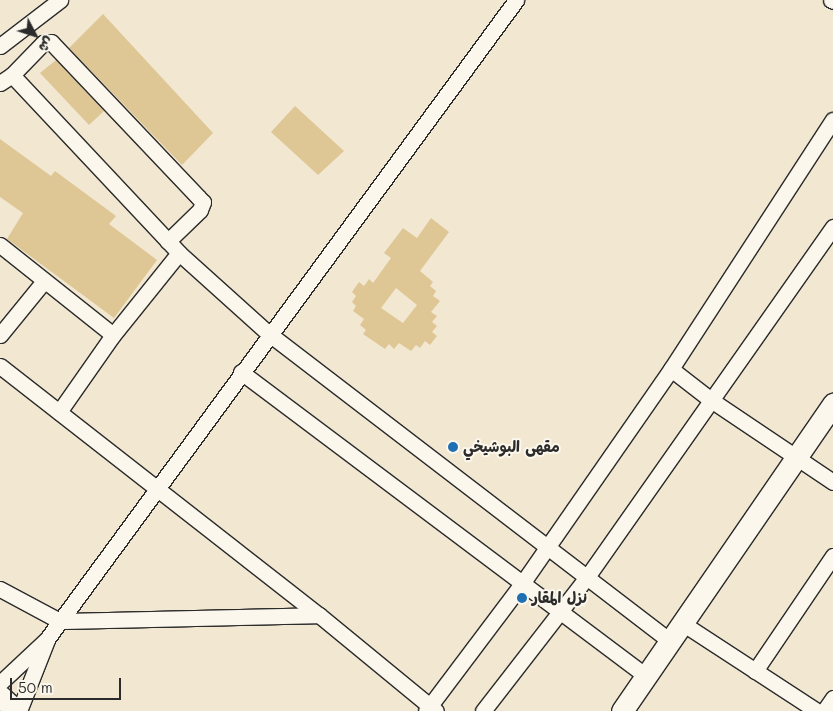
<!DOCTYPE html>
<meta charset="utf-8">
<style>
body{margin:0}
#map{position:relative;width:833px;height:711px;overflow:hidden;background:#f2e8d2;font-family:Mali,"Playpen Sans Arabic",sans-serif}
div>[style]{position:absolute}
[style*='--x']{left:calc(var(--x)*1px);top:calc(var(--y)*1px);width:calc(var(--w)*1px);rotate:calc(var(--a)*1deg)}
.building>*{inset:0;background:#dec695}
.roads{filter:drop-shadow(1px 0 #2b2b2b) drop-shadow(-1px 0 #2b2b2b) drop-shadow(0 1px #2b2b2b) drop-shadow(0 -1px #2b2b2b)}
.street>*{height:15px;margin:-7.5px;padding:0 7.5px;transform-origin:7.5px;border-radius:7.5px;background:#fbf7ec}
.secondary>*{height:21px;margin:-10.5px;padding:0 10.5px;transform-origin:10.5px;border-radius:10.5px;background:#fbf7ec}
.dots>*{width:14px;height:14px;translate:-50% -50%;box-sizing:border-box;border:2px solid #fbf7ec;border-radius:50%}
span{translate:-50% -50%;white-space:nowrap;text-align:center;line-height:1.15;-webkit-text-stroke:4px #fbf7ec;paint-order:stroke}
.poi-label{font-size:15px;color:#2b2b2b;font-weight:700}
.left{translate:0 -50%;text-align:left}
.north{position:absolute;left:10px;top:10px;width:50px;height:50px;-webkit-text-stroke:4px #fbf7ec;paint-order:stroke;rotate:130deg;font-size:14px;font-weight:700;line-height:20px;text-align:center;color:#2b2b2b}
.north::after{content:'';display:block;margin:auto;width:18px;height:22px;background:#2b2b2b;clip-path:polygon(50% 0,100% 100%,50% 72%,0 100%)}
.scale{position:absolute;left:10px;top:678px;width:111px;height:22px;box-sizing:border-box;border:2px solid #2b2b2b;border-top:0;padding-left:6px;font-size:15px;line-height:18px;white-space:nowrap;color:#2b2b2b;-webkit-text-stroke:4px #fbf7ec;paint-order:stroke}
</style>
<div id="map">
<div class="building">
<i style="clip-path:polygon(103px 14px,213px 133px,182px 165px,69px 48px)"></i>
<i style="clip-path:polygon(56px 60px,104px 111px,89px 125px,40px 73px)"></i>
<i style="clip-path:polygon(295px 106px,344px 151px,318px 175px,271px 132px)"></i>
<i style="clip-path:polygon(0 139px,51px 176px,55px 171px,116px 216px,109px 224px,157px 260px,114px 318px,7px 239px,23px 213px,0 197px)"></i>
<i style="clip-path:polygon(evenodd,431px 218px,449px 232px,420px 271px,433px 282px,430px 286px,436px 291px,433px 296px,440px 301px,431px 312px,437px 316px,432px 322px,437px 326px,432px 332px,437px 336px,430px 345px,425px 341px,420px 348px,416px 345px,411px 351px,399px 343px,394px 349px,389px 344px,385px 349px,363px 334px,366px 330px,360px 325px,364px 319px,353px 311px,356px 306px,352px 302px,356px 296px,352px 292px,359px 282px,364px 286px,369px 279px,373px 283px,391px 258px,384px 253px,403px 228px,417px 238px,431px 218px,396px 288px,417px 305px,403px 323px,381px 308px,396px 288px)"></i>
</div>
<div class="roads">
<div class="street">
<i style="--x:831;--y:0;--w:2;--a:27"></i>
<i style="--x:0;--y:46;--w:76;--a:-37.5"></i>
<i style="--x:12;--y:75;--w:45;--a:-45.9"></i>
<i style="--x:43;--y:43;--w:8;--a:-7"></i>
<i style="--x:51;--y:42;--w:214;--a:46.5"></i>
<i style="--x:198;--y:197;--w:7;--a:45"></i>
<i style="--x:203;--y:202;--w:9;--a:111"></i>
<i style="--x:200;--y:210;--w:45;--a:135.9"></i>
<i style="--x:0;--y:83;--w:14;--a:-34"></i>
<i style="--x:12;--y:75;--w:244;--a:46.8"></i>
<i style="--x:179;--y:253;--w:120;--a:42"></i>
<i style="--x:268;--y:333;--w:506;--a:37.46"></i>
<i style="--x:0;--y:245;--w:144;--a:38.5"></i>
<i style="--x:0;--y:335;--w:70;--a:-50.8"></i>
<i style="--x:0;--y:366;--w:405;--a:38"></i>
<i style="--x:319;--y:615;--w:151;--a:39.4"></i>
<i style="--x:671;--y:369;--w:51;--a:37.8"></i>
<i style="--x:711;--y:400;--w:147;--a:33.9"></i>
<i style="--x:241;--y:372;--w:506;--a:36.89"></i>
<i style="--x:59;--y:412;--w:94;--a:-55"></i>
<i style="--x:113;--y:335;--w:105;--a:-51.2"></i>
<i style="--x:0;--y:589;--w:68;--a:28.1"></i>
<i style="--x:60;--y:621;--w:259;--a:-1.3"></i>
<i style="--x:682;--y:623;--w:161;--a:33.1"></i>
<i style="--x:755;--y:671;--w:139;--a:-55.9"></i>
<i style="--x:0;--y:683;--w:64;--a:-43.1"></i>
<i style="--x:47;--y:639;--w:793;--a:-53.72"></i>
<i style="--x:19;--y:711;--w:76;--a:-68.5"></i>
<i style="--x:426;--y:711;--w:158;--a:-53"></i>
<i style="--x:521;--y:585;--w:263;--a:-55.2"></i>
<i style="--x:671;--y:369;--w:297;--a:-57"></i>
<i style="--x:483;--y:711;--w:170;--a:-52.2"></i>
<i style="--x:587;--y:577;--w:428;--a:-54.9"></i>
<i style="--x:824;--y:711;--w:16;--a:-55"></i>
</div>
<div class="secondary">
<i style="--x:0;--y:696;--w:22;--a:43"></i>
<i style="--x:622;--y:711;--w:373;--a:-55.5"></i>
</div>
</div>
<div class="dots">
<i style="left:453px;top:447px;background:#1f6fb2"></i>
<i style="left:522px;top:598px;background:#1f6fb2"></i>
</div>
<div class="poi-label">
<span class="left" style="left:463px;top:447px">مقهى البوشيخي</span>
<span class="left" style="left:532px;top:598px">نزل المقار</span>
</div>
<div class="north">ش</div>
<div class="scale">50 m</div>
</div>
